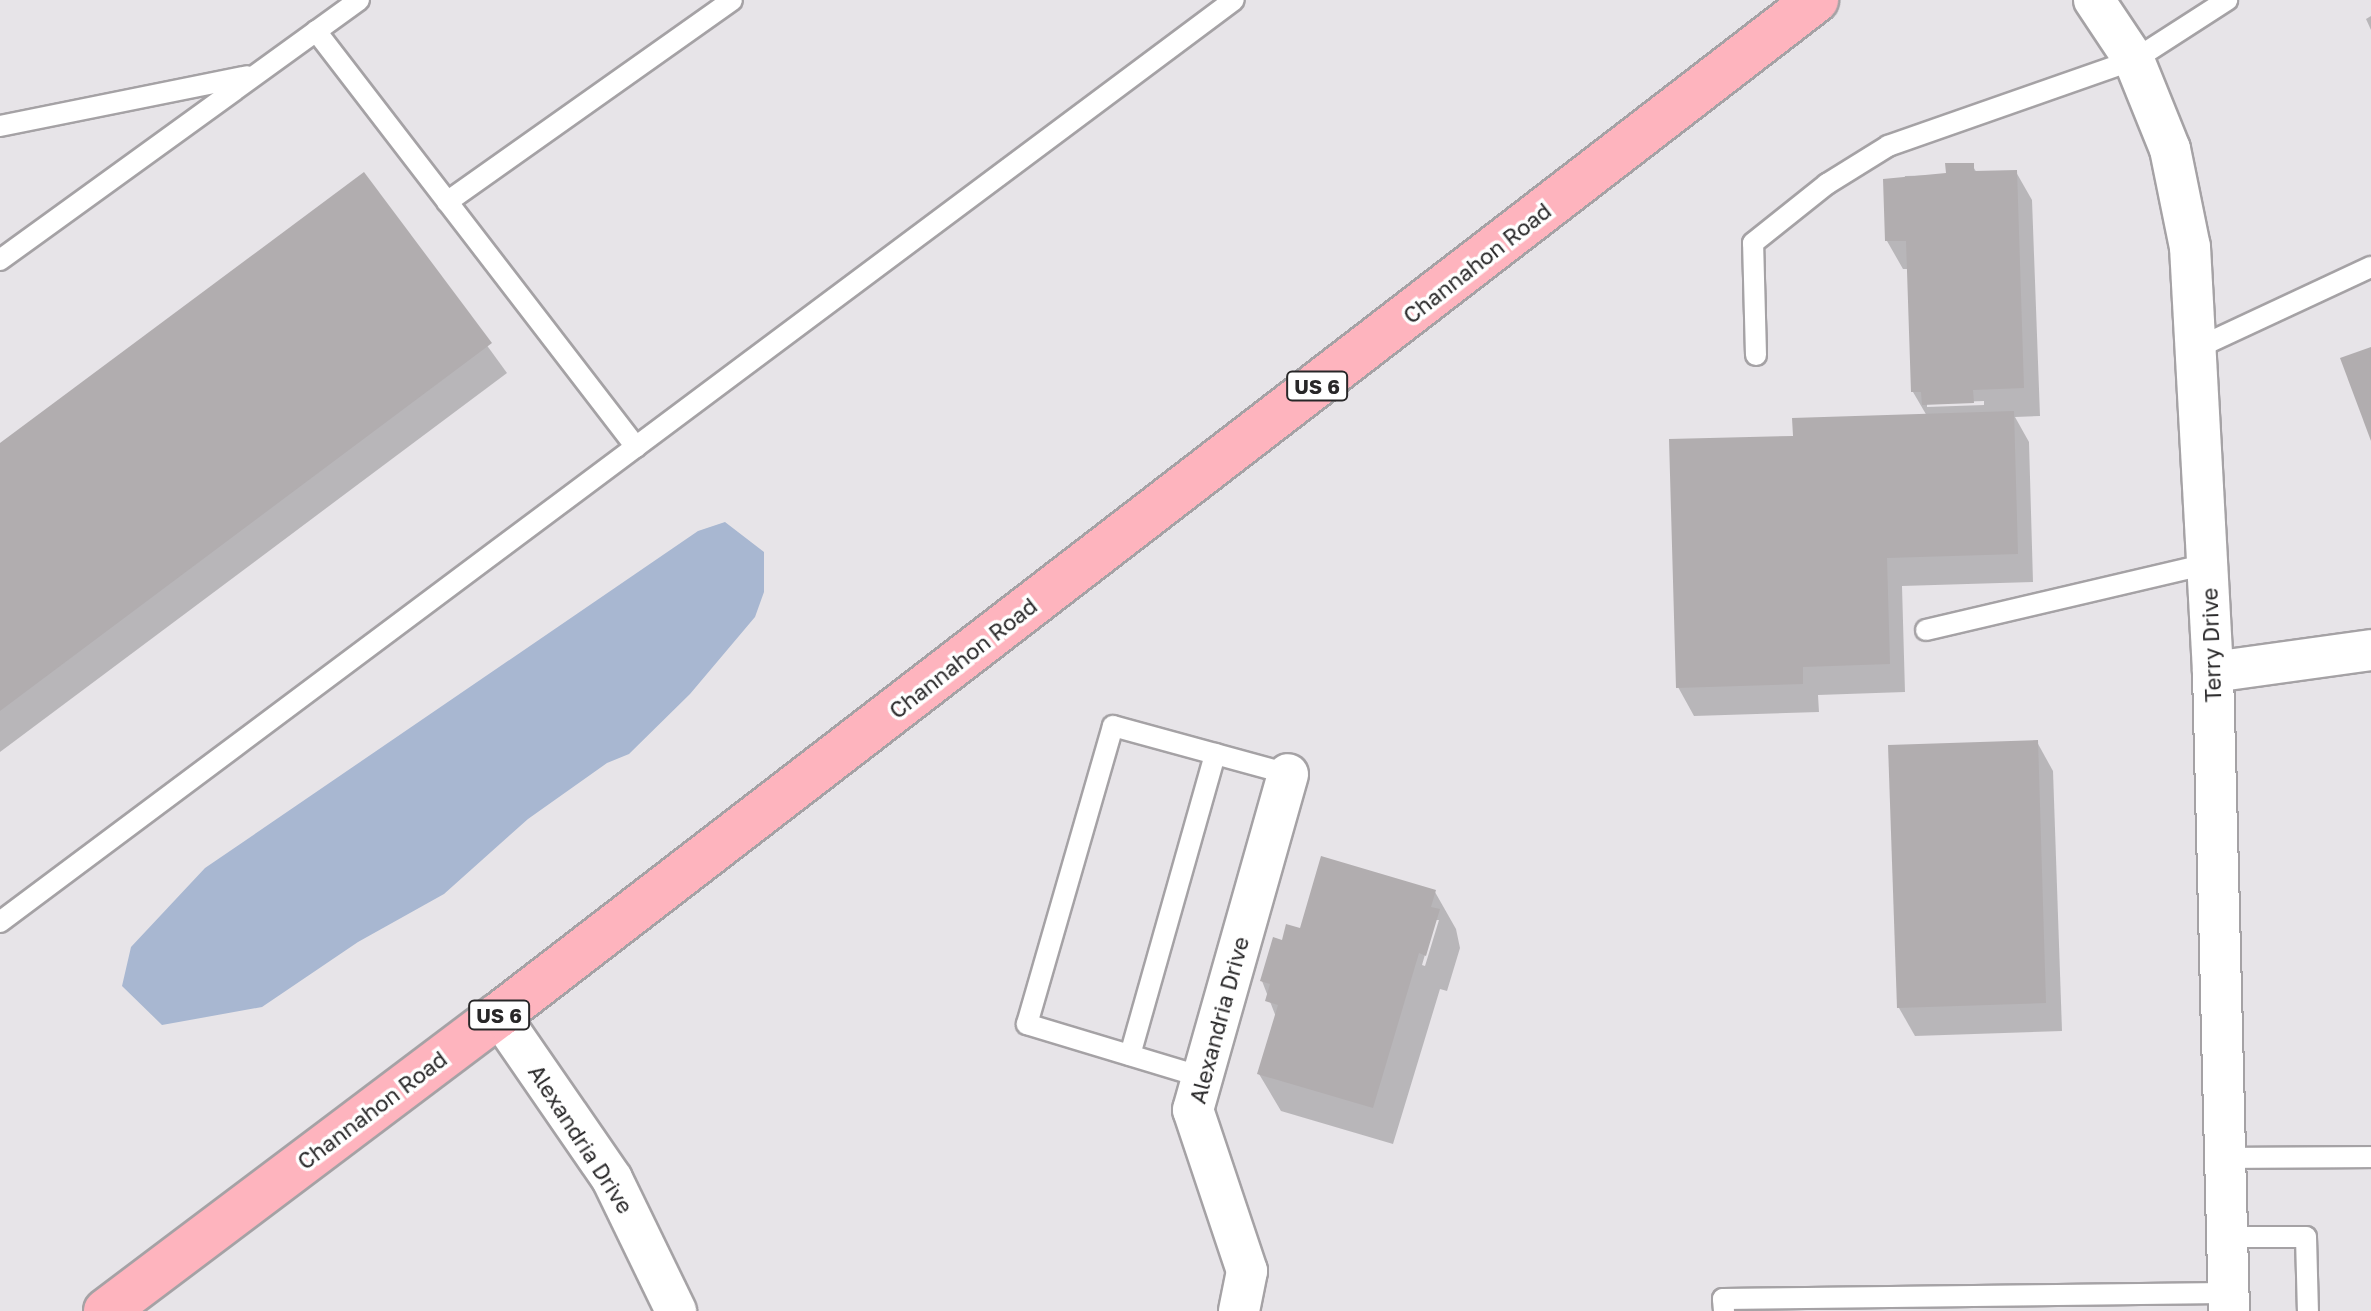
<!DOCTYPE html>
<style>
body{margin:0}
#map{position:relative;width:2371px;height:1311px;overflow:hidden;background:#e7e4e8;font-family:"Golos Text",sans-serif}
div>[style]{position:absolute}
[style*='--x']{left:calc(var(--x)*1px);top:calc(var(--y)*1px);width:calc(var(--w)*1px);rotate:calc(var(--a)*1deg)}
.water>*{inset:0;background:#a8b7d1}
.shadow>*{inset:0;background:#0003}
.building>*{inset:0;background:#b1adaf}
.roads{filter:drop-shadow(2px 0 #a5a2a5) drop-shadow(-2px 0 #a5a2a5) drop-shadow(0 2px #a5a2a5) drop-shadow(0 -2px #a5a2a5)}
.service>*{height:20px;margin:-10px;padding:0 10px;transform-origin:10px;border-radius:10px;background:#fff}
.minor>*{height:40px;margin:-20px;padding:0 20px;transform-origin:20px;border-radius:20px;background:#fff}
.primary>*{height:44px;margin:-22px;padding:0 22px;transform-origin:22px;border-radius:22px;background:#feb4be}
span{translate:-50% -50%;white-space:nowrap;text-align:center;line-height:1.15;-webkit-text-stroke:7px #fff;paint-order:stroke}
.shield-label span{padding:2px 6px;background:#fff;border:2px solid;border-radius:6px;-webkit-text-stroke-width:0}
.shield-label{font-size:20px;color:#282728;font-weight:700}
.street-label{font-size:22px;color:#282728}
</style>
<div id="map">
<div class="water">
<i style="clip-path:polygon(725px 522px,764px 552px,764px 592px,755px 617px,690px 694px,629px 754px,607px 763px,528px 819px,444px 894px,358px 942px,262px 1007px,162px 1025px,122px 986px,131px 947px,205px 868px,698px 531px)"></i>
</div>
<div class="shadow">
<i style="clip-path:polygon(2371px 16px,2371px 30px,2366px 19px)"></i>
<i style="clip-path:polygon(evenodd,1972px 165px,1977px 173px,2016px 172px,2032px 200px,2040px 416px,2015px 417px,2029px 442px,2033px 582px,1902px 586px,1905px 692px,1818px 695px,1819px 712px,1694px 716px,1678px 687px,1795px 438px,1927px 416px,1913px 392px,1909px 269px,1903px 269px,1887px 241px,1905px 176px,1948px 175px,1972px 165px,1984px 401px,1984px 405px,1927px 407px,1927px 403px,1984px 401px)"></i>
<i style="clip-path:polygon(363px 175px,507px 373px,0 752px,0 446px)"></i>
<i style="clip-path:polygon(2037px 742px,2053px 771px,2062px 1031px,1915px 1036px,1899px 1008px,1890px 747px)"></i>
<i style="clip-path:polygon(evenodd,1435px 892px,1456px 929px,1460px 948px,1447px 991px,1440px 989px,1393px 1144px,1281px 1111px,1259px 1074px,1276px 1017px,1262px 981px,1283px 943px,1302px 931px,1435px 892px,1435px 920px,1439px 920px,1425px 966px,1422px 965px,1435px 920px)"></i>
</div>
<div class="building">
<i style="clip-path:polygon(1945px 163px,1974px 163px,1974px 171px,2017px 170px,2024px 388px,1973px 390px,1974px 403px,1922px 405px,1921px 392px,1911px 392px,1906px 241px,1885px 241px,1883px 179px,1946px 173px)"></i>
<i style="clip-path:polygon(364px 172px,492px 343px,0 711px,0 443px)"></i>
<i style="clip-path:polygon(2371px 347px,2371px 441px,2340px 358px)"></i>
<i style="clip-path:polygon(2014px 411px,2018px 554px,1887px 558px,1890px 664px,1803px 667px,1803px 684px,1676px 688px,1669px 439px,1793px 436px,1792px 418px)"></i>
<i style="clip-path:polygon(2038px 740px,2046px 1003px,1897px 1008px,1888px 745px)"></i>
<i style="clip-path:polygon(1321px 856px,1436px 890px,1431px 907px,1440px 909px,1426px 956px,1419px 953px,1373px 1108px,1257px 1074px,1278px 1005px,1265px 1001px,1270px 984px,1260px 981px,1273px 937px,1282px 940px,1286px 924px,1300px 928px)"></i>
</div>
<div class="roads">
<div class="service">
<i style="--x:316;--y:31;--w:525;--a:52.43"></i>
<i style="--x:0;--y:126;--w:252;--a:-11.4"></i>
<i style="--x:447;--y:202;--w:349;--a:-35.3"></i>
<i style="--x:0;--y:260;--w:443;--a:-35.9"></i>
<i style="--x:2197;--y:348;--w:192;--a:-25"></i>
<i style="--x:1756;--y:355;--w:112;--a:-91.5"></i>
<i style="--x:1753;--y:243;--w:95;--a:-38.6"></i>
<i style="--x:1827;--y:184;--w:72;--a:-31.9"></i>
<i style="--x:1888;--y:146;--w:261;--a:-19.3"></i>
<i style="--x:2134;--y:60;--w:111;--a:-32.8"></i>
<i style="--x:1926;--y:630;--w:290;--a:-13.2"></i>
<i style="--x:0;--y:922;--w:1540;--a:-36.77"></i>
<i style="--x:1130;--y:1055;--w:313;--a:-74.2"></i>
<i style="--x:1202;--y:1077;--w:183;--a:-163.2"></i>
<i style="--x:1027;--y:1024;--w:310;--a:-73.9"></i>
<i style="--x:1113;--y:726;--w:181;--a:15.3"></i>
<i style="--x:2226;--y:1158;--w:145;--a:-0.4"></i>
<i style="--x:2228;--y:1237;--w:78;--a:0"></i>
<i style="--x:2306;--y:1237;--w:74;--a:88.5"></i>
<i style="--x:1724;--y:1311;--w:12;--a:-95"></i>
<i style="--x:1723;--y:1299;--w:506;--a:-0.68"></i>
</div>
<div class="minor">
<i style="--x:2094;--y:0;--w:72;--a:56.3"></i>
<i style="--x:2134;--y:60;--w:96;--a:68"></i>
<i style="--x:2170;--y:149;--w:100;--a:78.5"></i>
<i style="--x:2190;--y:247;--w:426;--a:86.9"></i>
<i style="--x:2213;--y:672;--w:639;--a:88.57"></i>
<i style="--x:2213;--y:672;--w:160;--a:-7.9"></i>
<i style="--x:499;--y:1015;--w:199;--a:55.4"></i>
<i style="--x:612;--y:1179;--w:147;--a:64.1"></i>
<i style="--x:1239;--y:1311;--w:41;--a:-78.7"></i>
<i style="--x:1247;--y:1271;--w:170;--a:-108.5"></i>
<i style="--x:1193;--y:1110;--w:349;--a:-74.2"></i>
</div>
<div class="primary">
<i style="--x:106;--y:1311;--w:492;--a:-37"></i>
<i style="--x:499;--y:1015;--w:1663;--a:-37.62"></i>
</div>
</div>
<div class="shield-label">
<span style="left:1317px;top:386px">US 6</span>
<span style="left:499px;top:1015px">US 6</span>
</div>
<div class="street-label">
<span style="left:1477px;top:263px;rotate:-38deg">Channahon Road</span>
<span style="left:2211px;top:645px;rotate:-92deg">Terry Drive</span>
<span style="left:963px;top:658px;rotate:-38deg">Channahon Road</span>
<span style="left:1219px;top:1020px;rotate:-75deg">Alexandria Drive</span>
<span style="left:372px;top:1110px;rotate:-37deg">Channahon Road</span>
<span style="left:581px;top:1139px;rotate:57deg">Alexandria Drive</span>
</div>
</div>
